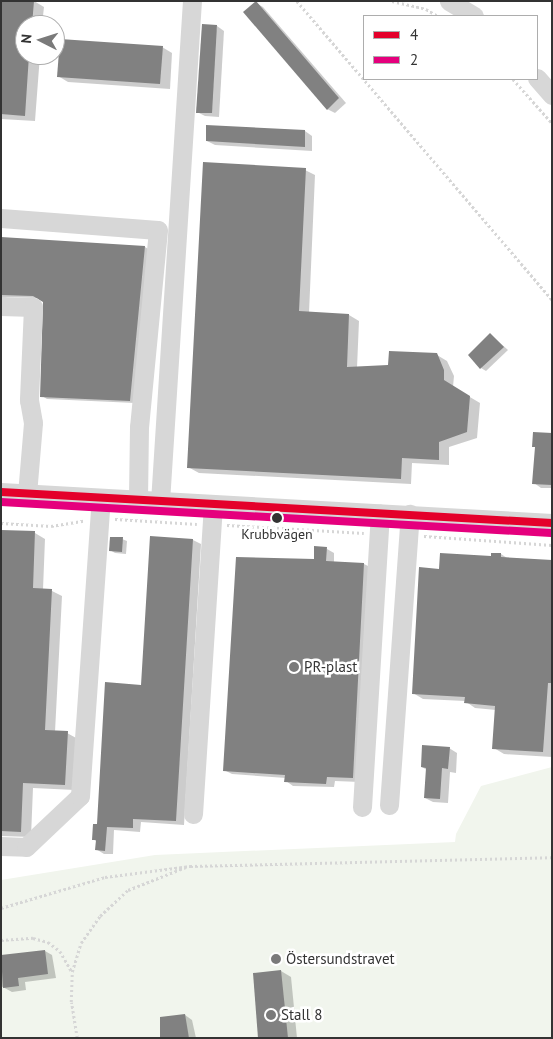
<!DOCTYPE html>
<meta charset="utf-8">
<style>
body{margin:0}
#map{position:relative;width:553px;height:1039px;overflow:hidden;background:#fff;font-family:"PT Sans",sans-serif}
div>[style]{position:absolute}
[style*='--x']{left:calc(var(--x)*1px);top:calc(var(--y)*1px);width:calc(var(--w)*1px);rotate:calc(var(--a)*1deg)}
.green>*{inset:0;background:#f1f5ed}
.shadow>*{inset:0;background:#0003}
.building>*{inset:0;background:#818181}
.path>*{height:2.5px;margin-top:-1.25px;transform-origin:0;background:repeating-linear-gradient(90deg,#d6d6d6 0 2.5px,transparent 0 5px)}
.minor>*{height:19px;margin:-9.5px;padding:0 9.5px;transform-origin:9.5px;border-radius:9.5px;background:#d7d7d7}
.bus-1>*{height:8px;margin:-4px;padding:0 4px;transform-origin:4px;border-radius:4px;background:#e4002b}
.bus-2>*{height:8px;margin:-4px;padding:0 4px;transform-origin:4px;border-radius:4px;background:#e5007d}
.dots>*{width:14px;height:14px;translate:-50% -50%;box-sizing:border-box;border:2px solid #fff;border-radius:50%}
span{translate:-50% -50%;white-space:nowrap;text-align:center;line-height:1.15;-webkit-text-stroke:5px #fff;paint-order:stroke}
.bus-label{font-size:14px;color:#333}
.poi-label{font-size:15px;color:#333}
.left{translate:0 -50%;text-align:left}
.frame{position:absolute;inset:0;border:2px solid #333;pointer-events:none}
.legend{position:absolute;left:363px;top:15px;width:175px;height:65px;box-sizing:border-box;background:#fff;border:1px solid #adadad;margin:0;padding:6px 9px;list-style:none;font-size:15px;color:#333}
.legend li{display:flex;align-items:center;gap:10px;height:25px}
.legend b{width:25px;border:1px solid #adadad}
.north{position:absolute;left:15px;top:15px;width:50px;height:50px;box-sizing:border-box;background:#fff;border:1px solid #adadad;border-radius:50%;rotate:275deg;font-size:14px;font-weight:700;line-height:20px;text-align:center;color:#333}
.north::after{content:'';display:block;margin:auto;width:18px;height:22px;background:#7a7a7a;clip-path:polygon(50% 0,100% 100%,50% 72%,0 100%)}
</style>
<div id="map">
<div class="green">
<i style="clip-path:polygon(552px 767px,552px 1038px,1px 1038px,1px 880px,155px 855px,455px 842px,456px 834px,481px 786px)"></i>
</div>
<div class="shadow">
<i style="clip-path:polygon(1px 1px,34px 1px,44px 7px,42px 25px,25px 25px,25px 55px,40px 55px,35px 121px,1px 119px)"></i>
<i style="clip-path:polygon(256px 3px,263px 7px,346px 103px,335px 113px,327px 109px)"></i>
<i style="clip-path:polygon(217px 26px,224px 31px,219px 117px,205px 116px,197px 112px)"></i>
<i style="clip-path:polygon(162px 47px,172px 53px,170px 89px,68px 82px,58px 76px)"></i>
<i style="clip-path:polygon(305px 131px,312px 136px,312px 151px,215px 145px,207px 141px)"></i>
<i style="clip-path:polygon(305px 170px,315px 175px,309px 313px,349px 315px,359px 321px,357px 368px,389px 366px,437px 355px,447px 361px,454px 376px,453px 387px,480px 403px,477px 438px,449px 447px,449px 465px,412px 463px,411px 484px,199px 473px,188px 467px)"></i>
<i style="clip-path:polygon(1px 238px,145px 247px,150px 250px,135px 403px,47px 399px,42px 396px,44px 301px,39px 298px,7px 297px,1px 299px)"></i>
<i style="clip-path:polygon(491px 335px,508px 350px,486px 371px,481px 368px)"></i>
<i style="clip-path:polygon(552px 434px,552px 488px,541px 488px,534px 483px,537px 448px,534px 446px)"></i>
<i style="clip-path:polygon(1px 531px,35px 533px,45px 539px,43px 590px,52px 591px,62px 596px,55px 732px,67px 733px,78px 739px,75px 790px,33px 788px,31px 837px,1px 836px)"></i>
<i style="clip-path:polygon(151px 537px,193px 540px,201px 544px,184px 825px,141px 822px,140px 832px,114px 830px,113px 854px,104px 854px,96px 849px,97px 842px,93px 839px,142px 686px)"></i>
<i style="clip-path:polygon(122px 539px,127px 541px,126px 554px,115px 553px,110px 550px)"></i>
<i style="clip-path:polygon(327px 549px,334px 553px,334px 563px,364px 564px,372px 568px,360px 782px,335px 781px,334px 787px,293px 786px,286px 781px,286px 778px,232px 774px,224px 770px,315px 561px)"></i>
<i style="clip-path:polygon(501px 554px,507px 558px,552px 561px,552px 757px,504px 754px,494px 748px,496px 710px,475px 708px,465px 701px,423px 699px,413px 693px,440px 570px)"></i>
<i style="clip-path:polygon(449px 748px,457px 753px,456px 773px,450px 772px,448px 803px,433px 802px,425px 798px,427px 770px,422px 767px)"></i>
<i style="clip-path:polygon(45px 951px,52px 955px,56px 978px,25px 982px,26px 990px,12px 992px,1px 986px,1px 956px)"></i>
<i style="clip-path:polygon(281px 971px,291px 977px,297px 1038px,260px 1038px)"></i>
<i style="clip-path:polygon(185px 1015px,192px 1020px,196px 1038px,161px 1038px)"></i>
</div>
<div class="building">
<i style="clip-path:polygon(1px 1px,34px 1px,32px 25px,25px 25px,25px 55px,29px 55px,25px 116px,1px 114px)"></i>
<i style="clip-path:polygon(256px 1px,339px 98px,327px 110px,243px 12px)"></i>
<i style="clip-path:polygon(202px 24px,217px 25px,212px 113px,196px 113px)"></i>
<i style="clip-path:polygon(60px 39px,163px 46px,160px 84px,57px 77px)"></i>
<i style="clip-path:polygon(206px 125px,305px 130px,305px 147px,206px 141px)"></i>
<i style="clip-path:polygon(203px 162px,306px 168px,299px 311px,349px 314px,347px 367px,388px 365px,389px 351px,437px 353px,444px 370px,444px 380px,470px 396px,467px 432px,439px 442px,439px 460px,402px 458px,401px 479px,187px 468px)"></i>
<i style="clip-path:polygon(1px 237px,145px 246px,130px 401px,40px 397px,43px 302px,33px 296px,1px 295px)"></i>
<i style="clip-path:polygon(490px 333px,504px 347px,480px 369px,468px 355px)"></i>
<i style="clip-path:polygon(533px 432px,552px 433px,552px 485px,532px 484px,535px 447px,532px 447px)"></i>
<i style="clip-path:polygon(1px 530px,35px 531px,33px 588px,52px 589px,45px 730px,68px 731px,65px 785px,23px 783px,21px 832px,1px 831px)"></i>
<i style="clip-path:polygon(150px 536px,193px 539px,176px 821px,133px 819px,133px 828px,107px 827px,105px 851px,95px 850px,96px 840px,92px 840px,93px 824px,97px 824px,105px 682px,141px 685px)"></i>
<i style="clip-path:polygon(110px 537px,123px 537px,122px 552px,109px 551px)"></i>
<i style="clip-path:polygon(314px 546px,327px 547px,326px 561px,364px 563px,353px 778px,327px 777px,326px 784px,284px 782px,285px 775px,223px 771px,236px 557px,314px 559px)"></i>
<i style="clip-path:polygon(440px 553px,491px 556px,491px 553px,501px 553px,501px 557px,552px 560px,552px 683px,548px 683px,543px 752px,492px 749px,495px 706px,464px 703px,465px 697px,412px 694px,419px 567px,439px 569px)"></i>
<i style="clip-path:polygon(422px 745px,450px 747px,448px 769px,442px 768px,440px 799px,424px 798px,426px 768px,421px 767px)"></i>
<i style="clip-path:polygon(45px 950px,48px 974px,18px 978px,19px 986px,3px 988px,1px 955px)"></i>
<i style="clip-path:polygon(281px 970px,288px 1038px,258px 1038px,253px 973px)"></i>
<i style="clip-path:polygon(185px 1014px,189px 1038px,160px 1038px,160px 1017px)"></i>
</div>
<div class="path">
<i style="--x:297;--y:1;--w:393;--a:49.5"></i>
<i style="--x:392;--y:1;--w:35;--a:13"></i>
<i style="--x:426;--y:9;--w:14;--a:30"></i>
<i style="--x:513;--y:79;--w:59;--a:48.4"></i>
<i style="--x:115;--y:519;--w:82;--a:3.5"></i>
<i style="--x:1;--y:523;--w:50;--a:3.4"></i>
<i style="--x:51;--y:526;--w:33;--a:-9"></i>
<i style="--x:227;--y:525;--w:137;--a:3.3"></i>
<i style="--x:424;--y:536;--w:128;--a:4"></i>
<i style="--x:1;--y:908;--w:109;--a:-16.6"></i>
<i style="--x:105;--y:877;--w:86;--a:-7.4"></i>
<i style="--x:190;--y:866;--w:362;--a:-1.4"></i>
<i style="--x:1;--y:940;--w:32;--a:-4"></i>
<i style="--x:33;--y:938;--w:16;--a:15"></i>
<i style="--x:48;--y:942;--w:15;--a:37"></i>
<i style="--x:60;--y:951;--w:24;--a:60"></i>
<i style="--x:77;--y:1038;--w:36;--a:-99"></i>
<i style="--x:71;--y:1002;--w:30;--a:-88"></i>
<i style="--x:72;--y:972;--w:30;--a:-73"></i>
<i style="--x:81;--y:943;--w:33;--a:-55"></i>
<i style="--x:100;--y:916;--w:38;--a:-43"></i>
<i style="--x:128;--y:890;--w:62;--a:-21.6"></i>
</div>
<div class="minor">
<i style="--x:449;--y:1;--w:29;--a:31"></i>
<i style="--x:537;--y:78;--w:23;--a:49"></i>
<i style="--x:1;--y:218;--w:157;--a:4.4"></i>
<i style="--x:158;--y:230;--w:198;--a:95.5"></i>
<i style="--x:139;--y:427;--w:74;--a:90.8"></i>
<i style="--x:1;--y:306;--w:32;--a:2"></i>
<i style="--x:33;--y:307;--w:93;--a:92.5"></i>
<i style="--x:29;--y:400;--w:23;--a:80"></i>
<i style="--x:33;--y:423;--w:71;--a:94.8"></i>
<i style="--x:1;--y:492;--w:552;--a:3.22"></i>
<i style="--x:160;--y:502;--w:502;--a:-86.35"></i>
<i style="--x:389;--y:805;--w:292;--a:-85.9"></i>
<i style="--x:362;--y:807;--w:294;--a:-86.5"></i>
<i style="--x:193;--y:814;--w:310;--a:-86.3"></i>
<i style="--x:1;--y:846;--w:25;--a:2"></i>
<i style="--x:26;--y:847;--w:74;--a:-43.4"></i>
<i style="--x:80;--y:796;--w:298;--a:-86"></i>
</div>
<div class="bus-1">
<i style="--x:1;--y:492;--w:552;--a:3.22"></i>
</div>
<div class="bus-2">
<i style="--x:1;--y:502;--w:551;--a:3.23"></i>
</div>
<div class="dots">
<i style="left:277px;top:518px;background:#333"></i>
<i style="left:294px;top:667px;background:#7a7a7a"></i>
<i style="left:276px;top:959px;background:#7a7a7a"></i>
<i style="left:271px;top:1015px;background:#7a7a7a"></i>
</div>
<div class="bus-label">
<span style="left:277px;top:534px">Krubbvägen</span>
</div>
<div class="poi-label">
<span class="left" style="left:304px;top:667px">PR-plast</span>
<span class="left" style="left:286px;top:959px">Östersundstravet</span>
<span class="left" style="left:281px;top:1015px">Stall 8</span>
</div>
<div class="frame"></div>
<ul class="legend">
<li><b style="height:6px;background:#e4002b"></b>4</li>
<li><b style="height:6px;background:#e5007d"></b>2</li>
</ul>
<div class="north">N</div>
</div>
